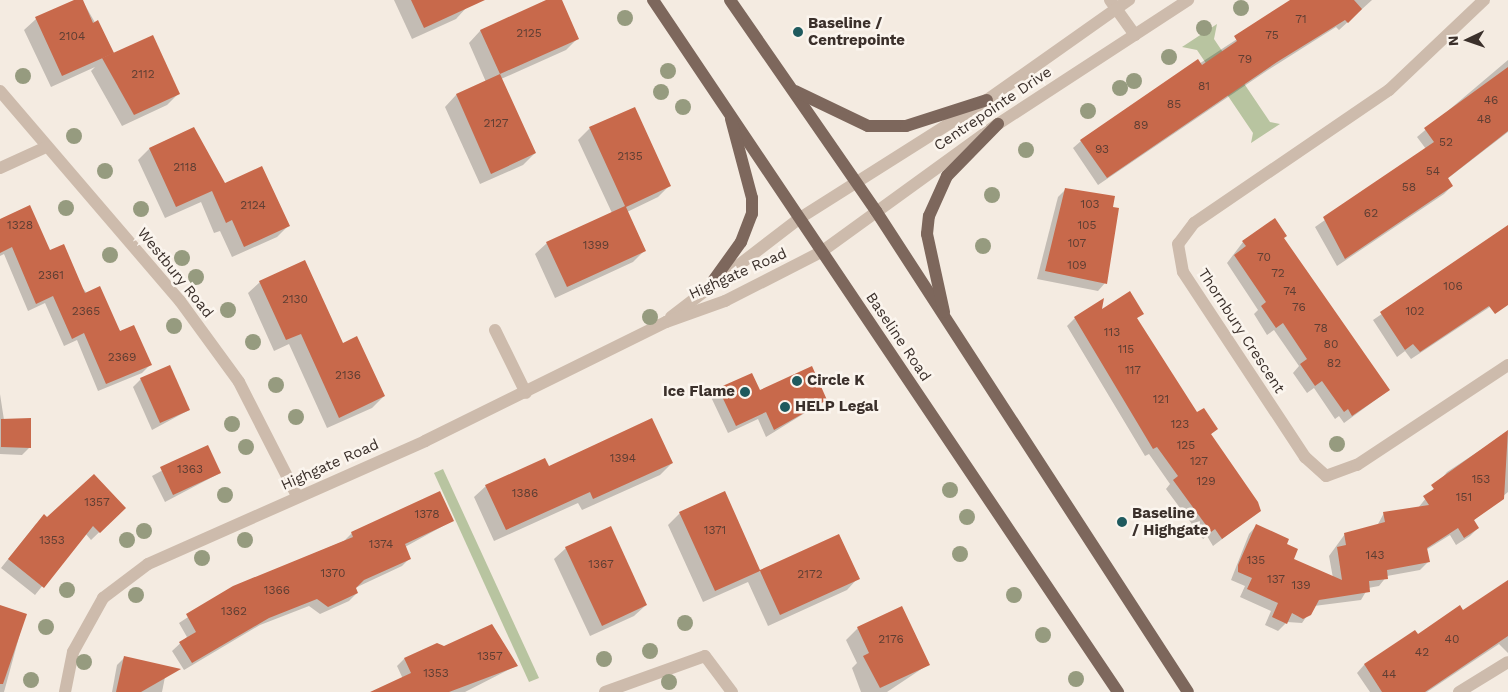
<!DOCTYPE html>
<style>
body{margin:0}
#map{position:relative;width:1508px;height:692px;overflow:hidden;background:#f4ebe1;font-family:"Work Sans",sans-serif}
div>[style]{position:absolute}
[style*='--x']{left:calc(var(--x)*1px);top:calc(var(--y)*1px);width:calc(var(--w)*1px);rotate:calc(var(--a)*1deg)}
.green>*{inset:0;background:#b8c4a0}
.shadow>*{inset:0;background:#0003}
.building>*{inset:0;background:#c8694b}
.service>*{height:12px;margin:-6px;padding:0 6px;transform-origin:6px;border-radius:6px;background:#cdbbac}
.minor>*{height:12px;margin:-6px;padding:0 6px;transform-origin:6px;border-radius:6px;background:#cdbbac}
.tertiary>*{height:12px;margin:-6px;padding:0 6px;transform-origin:6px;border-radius:6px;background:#cdbbac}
.primary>*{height:12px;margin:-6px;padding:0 6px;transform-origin:6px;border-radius:6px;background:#7d675c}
.trees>*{width:16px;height:16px;margin:-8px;border-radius:50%;background:#969b7f}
.dots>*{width:14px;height:14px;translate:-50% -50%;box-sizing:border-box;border:2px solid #fbf5ee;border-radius:50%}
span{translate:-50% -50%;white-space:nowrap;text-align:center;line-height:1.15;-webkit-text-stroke:5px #fbf5ee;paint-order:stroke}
.number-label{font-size:12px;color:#5e3e33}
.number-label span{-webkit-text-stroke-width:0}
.poi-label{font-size:15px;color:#3b302b;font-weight:700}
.left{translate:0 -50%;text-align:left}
.right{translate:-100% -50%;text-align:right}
.street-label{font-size:15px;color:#3b302b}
.north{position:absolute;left:1443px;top:15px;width:50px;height:50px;-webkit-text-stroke:4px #fbf5ee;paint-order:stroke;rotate:267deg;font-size:14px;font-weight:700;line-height:20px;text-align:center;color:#3b302b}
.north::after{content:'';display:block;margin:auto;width:18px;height:22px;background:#3b302b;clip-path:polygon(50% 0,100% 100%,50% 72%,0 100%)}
</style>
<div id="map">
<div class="green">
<i style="clip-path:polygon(1217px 24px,1214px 39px,1270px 122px,1280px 124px,1251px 143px,1253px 133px,1197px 50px,1182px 47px)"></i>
<i style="clip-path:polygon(443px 469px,539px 678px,529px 682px,434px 473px)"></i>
</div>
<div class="shadow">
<i style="clip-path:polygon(77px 0,82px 0,112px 52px,178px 94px,167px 105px,122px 126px,91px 71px,95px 67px,51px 87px,24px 30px,36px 19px)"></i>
<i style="clip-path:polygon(394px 0,464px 0,467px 7px,456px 19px,412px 39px)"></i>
<i style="clip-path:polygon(549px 0,561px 0,578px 38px,566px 50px,501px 79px,535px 153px,523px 165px,480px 184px,445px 107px,456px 95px,486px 82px,469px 43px,480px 31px)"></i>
<i style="clip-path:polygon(1297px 0,1372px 0,1339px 30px,1336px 27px,1268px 70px,1098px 185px,1073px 148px,1081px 141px)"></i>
<i style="clip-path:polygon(1508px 60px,1508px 132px,1447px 179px,1452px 186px,1444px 194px,1337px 266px,1315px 227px,1426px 149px,1417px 137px)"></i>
<i style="clip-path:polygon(590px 128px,669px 186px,658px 197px,627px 212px,645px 250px,633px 262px,555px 298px,535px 254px,547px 243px,612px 213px,578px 140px)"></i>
<i style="clip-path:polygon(194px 129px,225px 185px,288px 226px,277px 237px,232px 257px,220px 231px,214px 233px,201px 202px,165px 218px,138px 160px,149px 149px)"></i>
<i style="clip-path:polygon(1066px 189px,1105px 283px,1098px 291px,1037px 279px,1058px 197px)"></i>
<i style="clip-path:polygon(0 220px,50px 251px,150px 365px,142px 373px,98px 391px,77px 340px,64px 346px,45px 303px,28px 311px,4px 254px,0 256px)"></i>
<i style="clip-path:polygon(1508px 228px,1508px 295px,1411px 359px,1405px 351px,1397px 357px,1373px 320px)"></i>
<i style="clip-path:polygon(1283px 239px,1389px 390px,1344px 423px,1339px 416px,1335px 419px,1314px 388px,1307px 393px,1293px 373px,1299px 366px,1274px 330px,1267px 335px,1254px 314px,1258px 310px,1227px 263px,1243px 242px)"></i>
<i style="clip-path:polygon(260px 282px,342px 344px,384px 396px,372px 408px,327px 428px,289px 344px,274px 351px,248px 293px)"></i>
<i style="clip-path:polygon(1100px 312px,1142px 314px,1136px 319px,1197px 414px,1217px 429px,1210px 435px,1259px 511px,1213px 546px,1207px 536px,1203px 539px,1166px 489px,1170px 484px,1149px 454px,1145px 456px,1067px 326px,1075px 318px)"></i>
<i style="clip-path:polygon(141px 379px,189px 410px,152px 430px,133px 387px)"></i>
<i style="clip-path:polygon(719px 389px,759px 392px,826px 400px,766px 437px,758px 419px,728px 433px,711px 397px)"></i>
<i style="clip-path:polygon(0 394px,4px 420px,30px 447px,22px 455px,0 454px)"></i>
<i style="clip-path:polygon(1508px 432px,1508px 492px,1473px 521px,1478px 528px,1470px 536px,1456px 545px,1450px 535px,1426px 550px,1428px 562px,1420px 570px,1387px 576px,1379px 586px,1368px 588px,1361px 600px,1314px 606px,1302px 623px,1287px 622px,1278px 631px,1265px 625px,1271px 611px,1240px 597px,1245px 586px,1231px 580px,1249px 534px,1256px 526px,1285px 545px,1292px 559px,1333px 578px,1329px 556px,1345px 534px,1377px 526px,1384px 513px,1418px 508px,1447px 472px)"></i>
<i style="clip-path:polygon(207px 446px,220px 473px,165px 502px,152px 476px)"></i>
<i style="clip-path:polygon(672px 463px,660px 475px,582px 510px,578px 503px,494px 541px,474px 497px,486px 486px,548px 468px)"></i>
<i style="clip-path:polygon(724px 493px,760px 572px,839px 535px,858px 578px,847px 590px,768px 626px,748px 582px,703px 602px,668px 525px,680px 513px)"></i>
<i style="clip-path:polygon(116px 516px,91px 540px,85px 533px,35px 595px,1px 568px,36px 524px,47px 518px)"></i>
<i style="clip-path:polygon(452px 521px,405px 547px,410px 558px,402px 566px,355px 588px,357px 593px,349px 601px,320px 614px,309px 606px,260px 625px,184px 670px,172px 651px,187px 637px,179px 623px,234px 587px,344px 541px,352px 533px)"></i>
<i style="clip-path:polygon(566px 548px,646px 605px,634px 616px,590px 636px,554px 559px)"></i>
<i style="clip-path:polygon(1508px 581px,1508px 653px,1499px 644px,1427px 692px,1370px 692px,1357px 673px,1364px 665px,1415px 631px,1418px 635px,1463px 611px)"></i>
<i style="clip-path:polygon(0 606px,25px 615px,4px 692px,0 692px)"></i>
<i style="clip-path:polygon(858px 628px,929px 664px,887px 692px,861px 692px,852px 668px,857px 663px,846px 640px)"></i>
<i style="clip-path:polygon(124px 658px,167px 667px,162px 692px,112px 692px,117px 665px)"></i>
<i style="clip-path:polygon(404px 659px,516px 666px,465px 692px,373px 692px,403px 679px,397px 666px)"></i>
</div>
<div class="building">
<i style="clip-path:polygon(74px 0,83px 0,93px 23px,98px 20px,114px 53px,62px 76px,35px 17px)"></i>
<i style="clip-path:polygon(411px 0,485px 0,424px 28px)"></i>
<i style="clip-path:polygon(546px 0,562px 0,579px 39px,500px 74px,536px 153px,491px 174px,456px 94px,500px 74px,480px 30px)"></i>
<i style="clip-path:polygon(1290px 0,1354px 0,1362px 9px,1348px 23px,1345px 20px,1277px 62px,1107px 178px,1080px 140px,1198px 59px,1202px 65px,1237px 41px,1234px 36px)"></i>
<i style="clip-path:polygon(153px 35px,180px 94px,134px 115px,102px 58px)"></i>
<i style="clip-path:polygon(1508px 67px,1508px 131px,1448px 178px,1453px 186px,1345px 259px,1323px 217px,1434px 142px,1424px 128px)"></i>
<i style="clip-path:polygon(635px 107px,671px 186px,626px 207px,646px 251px,567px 287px,546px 242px,625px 206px,589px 127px)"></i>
<i style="clip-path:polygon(194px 127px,225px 183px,262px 166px,290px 226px,244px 247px,232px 220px,226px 223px,212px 191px,176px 207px,149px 148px)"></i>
<i style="clip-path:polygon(1065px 188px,1115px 196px,1113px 207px,1119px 208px,1107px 284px,1045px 271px)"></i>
<i style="clip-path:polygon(30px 205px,50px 250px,64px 244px,85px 293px,100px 286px,120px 331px,134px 325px,152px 365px,106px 384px,84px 333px,72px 339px,53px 296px,36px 304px,12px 247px,0 253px,0 219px)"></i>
<i style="clip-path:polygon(1275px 218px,1287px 236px,1284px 238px,1390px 390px,1352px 416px,1348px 409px,1344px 412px,1322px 381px,1315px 386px,1300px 364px,1307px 359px,1283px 323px,1276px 328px,1261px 306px,1266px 302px,1234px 255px,1246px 246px,1242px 241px)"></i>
<i style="clip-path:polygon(1508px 225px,1508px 305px,1495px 314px,1489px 306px,1420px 352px,1413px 344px,1405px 350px,1380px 312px)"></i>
<i style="clip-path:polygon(305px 260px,343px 343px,357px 336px,385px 396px,339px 418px,301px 334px,286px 340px,259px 281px)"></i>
<i style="clip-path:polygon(1130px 291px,1144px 314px,1137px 318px,1197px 412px,1204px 408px,1218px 429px,1211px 434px,1258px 502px,1261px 511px,1222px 539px,1215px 529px,1211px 532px,1173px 480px,1178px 476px,1157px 447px,1153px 449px,1074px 317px,1104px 298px,1102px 309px)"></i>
<i style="clip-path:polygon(170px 365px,190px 410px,160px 423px,140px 378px)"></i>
<i style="clip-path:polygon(812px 366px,827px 400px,774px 430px,766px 412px,736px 426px,718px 388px,752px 373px,760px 390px)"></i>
<i style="clip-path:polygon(31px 418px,31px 448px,1px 447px,1px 419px)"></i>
<i style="clip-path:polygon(652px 418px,673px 463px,593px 499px,590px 492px,506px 530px,485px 485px,545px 458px,549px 466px)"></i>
<i style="clip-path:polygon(1508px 430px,1504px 499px,1474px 520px,1479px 528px,1464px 538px,1458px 528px,1427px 548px,1430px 562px,1387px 570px,1388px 579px,1369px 581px,1370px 592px,1319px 600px,1311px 615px,1303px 619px,1292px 613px,1287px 624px,1272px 617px,1278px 603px,1247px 589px,1252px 578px,1238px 572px,1238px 565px,1256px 524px,1289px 539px,1287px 544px,1298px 549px,1294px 559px,1342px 580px,1337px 547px,1346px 545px,1344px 533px,1385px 522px,1383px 512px,1429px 505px,1423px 496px,1434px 489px,1431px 485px)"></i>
<i style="clip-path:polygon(208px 445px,221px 473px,173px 495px,160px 467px)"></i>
<i style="clip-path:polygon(94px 474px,126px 508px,100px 533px,93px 526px,44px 588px,8px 559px,44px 514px,47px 517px)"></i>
<i style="clip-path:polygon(440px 491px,454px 521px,405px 544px,411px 559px,364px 580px,356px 588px,358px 593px,328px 607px,317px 599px,269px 618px,192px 663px,179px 642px,196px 632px,186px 614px,233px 586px,353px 537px,351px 532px)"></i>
<i style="clip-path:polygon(725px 491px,760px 570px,839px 534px,860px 579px,780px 615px,760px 571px,715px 591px,679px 512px)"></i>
<i style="clip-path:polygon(611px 526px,647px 605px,602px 626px,565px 547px)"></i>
<i style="clip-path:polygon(1508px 580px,1508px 636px,1425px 692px,1382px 692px,1364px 664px,1415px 630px,1418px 634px,1460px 605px,1463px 610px)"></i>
<i style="clip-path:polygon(0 605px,27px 614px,3px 684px,0 684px)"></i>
<i style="clip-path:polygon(902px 606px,930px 665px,880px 688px,863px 656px,869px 653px,857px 627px)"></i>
<i style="clip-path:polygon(492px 624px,518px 666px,449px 692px,370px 692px,411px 673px,404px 658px,437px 643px,444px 646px)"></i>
<i style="clip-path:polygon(124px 656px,181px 669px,141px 692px,116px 692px)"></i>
</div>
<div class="service">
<i style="--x:495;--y:330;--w:70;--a:63.8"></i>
</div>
<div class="minor">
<i style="--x:1110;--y:0;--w:43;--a:54.5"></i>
<i style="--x:1484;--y:0;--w:131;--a:136.5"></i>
<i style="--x:1389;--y:90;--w:236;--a:145.7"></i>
<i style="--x:1194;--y:223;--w:26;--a:127"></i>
<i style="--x:1178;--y:244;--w:28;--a:80"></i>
<i style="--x:1183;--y:272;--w:222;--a:56.6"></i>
<i style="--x:1305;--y:457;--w:28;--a:42"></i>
<i style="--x:1326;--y:476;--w:33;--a:-20"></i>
<i style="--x:1357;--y:465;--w:181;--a:-33.5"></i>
<i style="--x:0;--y:91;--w:277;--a:49.4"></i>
<i style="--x:180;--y:301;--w:100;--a:53.9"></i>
<i style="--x:239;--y:382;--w:128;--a:63"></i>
<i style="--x:0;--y:168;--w:51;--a:-24.5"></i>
<i style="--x:671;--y:317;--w:163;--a:-37.5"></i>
<i style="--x:65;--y:692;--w:41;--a:-78.7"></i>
<i style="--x:73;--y:652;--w:62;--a:-60.9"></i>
<i style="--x:103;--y:598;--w:56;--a:-37.1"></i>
<i style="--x:148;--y:564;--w:303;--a:-23.9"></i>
<i style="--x:425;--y:441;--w:269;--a:-26.3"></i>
<i style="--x:666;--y:322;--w:63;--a:-19.6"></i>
<i style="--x:725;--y:301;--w:108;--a:-27"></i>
<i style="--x:605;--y:692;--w:106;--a:-19.8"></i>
<i style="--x:705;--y:656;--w:45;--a:53.1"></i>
<i style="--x:1459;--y:692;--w:57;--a:-31.5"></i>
</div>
<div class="tertiary">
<i style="--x:800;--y:218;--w:221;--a:-32.3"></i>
<i style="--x:987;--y:100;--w:174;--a:-35.2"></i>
<i style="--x:821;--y:252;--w:218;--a:-35.9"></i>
<i style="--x:998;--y:124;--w:227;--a:-33.1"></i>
</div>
<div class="primary">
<i style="--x:653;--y:0;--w:834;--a:56.1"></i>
<i style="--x:730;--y:0;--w:257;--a:55.3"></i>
<i style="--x:876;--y:211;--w:573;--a:57.03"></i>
<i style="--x:795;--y:91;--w:81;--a:25.6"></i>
<i style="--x:868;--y:126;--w:38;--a:0"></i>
<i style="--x:906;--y:126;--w:85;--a:-17.8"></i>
<i style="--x:713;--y:281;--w:48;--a:-54.3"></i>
<i style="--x:741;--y:242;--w:30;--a:-69"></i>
<i style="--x:752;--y:214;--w:16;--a:-90"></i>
<i style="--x:752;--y:198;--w:82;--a:-104.9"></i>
<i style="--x:944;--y:312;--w:80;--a:-102.3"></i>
<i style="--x:927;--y:234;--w:18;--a:-84"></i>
<i style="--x:929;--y:216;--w:44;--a:-65.8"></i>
<i style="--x:947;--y:176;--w:73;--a:-45.6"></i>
</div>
<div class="trees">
<i style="left:1241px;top:8px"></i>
<i style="left:625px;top:18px"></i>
<i style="left:1204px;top:28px"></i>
<i style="left:1169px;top:57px"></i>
<i style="left:668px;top:71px"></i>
<i style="left:23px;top:76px"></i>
<i style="left:1134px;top:81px"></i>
<i style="left:1120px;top:88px"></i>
<i style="left:661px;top:92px"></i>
<i style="left:683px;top:107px"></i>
<i style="left:1088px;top:111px"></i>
<i style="left:74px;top:136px"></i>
<i style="left:1026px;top:150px"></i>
<i style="left:105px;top:171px"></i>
<i style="left:992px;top:195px"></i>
<i style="left:66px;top:208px"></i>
<i style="left:141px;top:209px"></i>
<i style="left:983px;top:246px"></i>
<i style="left:110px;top:255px"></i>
<i style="left:182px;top:258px"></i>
<i style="left:196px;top:277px"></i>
<i style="left:228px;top:310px"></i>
<i style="left:650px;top:317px"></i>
<i style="left:174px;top:326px"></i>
<i style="left:253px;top:342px"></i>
<i style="left:276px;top:385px"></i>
<i style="left:296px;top:417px"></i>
<i style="left:232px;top:424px"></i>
<i style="left:1337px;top:444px"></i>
<i style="left:246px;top:447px"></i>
<i style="left:950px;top:490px"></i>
<i style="left:225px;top:495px"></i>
<i style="left:967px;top:517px"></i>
<i style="left:144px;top:531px"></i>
<i style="left:127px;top:540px"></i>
<i style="left:245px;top:540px"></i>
<i style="left:960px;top:554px"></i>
<i style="left:202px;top:558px"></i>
<i style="left:67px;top:590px"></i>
<i style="left:136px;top:595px"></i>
<i style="left:1014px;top:595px"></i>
<i style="left:685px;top:623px"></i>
<i style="left:46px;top:627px"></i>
<i style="left:1043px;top:635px"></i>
<i style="left:650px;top:651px"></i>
<i style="left:604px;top:659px"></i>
<i style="left:84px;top:662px"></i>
<i style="left:1076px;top:679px"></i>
<i style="left:31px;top:680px"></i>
<i style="left:669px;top:682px"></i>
</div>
<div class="dots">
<i style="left:798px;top:32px;background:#1f5a5e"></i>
<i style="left:797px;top:381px;background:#1f5a5e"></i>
<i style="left:745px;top:392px;background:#1f5a5e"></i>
<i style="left:785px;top:407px;background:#1f5a5e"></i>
<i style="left:1122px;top:522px;background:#1f5a5e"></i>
</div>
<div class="number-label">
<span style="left:1301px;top:20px">71</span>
<span style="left:529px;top:34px">2125</span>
<span style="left:1272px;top:36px">75</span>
<span style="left:72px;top:37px">2104</span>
<span style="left:1245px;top:60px">79</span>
<span style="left:143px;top:75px">2112</span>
<span style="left:1204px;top:87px">81</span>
<span style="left:1491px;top:101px">46</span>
<span style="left:1174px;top:105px">85</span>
<span style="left:1484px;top:120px">48</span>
<span style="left:496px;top:124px">2127</span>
<span style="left:1141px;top:126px">89</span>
<span style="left:1446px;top:143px">52</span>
<span style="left:1102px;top:150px">93</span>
<span style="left:630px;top:157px">2135</span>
<span style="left:185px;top:168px">2118</span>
<span style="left:1433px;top:172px">54</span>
<span style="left:1409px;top:188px">58</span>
<span style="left:1090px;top:205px">103</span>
<span style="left:253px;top:206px">2124</span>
<span style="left:1371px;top:214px">62</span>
<span style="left:20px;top:226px">1328</span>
<span style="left:1087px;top:226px">105</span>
<span style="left:1077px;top:244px">107</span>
<span style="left:596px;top:246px">1399</span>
<span style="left:1264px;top:258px">70</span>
<span style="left:1077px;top:266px">109</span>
<span style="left:1278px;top:274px">72</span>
<span style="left:51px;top:276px">2361</span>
<span style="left:1453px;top:287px">106</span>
<span style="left:1290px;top:292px">74</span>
<span style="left:295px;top:300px">2130</span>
<span style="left:1299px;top:308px">76</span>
<span style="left:86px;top:312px">2365</span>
<span style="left:1415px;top:312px">102</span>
<span style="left:1321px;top:329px">78</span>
<span style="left:1112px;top:333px">113</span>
<span style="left:1331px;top:345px">80</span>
<span style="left:1126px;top:350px">115</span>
<span style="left:122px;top:358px">2369</span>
<span style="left:1334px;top:364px">82</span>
<span style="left:1133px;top:371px">117</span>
<span style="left:348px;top:376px">2136</span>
<span style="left:1161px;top:400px">121</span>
<span style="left:1180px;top:425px">123</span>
<span style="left:1186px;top:446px">125</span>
<span style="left:623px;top:459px">1394</span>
<span style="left:1199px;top:462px">127</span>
<span style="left:190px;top:470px">1363</span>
<span style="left:1481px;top:480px">153</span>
<span style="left:1206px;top:482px">129</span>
<span style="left:525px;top:494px">1386</span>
<span style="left:1464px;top:498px">151</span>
<span style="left:97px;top:503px">1357</span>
<span style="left:427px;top:515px">1378</span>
<span style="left:715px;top:531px">1371</span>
<span style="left:52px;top:541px">1353</span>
<span style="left:381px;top:545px">1374</span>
<span style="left:1375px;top:556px">143</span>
<span style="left:1256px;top:561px">135</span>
<span style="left:601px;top:565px">1367</span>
<span style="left:333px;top:574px">1370</span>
<span style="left:810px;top:575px">2172</span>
<span style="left:1276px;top:580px">137</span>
<span style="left:1301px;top:586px">139</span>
<span style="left:277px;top:591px">1366</span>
<span style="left:234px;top:612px">1362</span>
<span style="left:891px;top:640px">2176</span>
<span style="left:1452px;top:640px">40</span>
<span style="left:1422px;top:653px">42</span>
<span style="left:490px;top:657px">1357</span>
<span style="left:436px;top:674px">1353</span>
<span style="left:1389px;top:675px">44</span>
</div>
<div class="poi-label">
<span class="left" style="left:808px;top:32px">Baseline /<br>Centrepointe</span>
<span class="left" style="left:807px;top:381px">Circle K</span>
<span class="right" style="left:735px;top:392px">Ice Flame</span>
<span class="left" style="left:795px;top:407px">HELP Legal</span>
<span class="left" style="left:1132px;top:522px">Baseline<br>/ Highgate</span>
</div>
<div class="street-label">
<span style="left:993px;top:109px;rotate:-34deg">Centrepointe Drive</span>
<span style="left:175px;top:273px;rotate:51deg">Westbury Road</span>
<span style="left:738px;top:274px;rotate:-24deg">Highgate Road</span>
<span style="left:1241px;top:331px;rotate:57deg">Thornbury Crescent</span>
<span style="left:898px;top:337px;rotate:56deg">Baseline Road</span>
<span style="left:330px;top:465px;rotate:-24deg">Highgate Road</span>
</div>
<div class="north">N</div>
</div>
